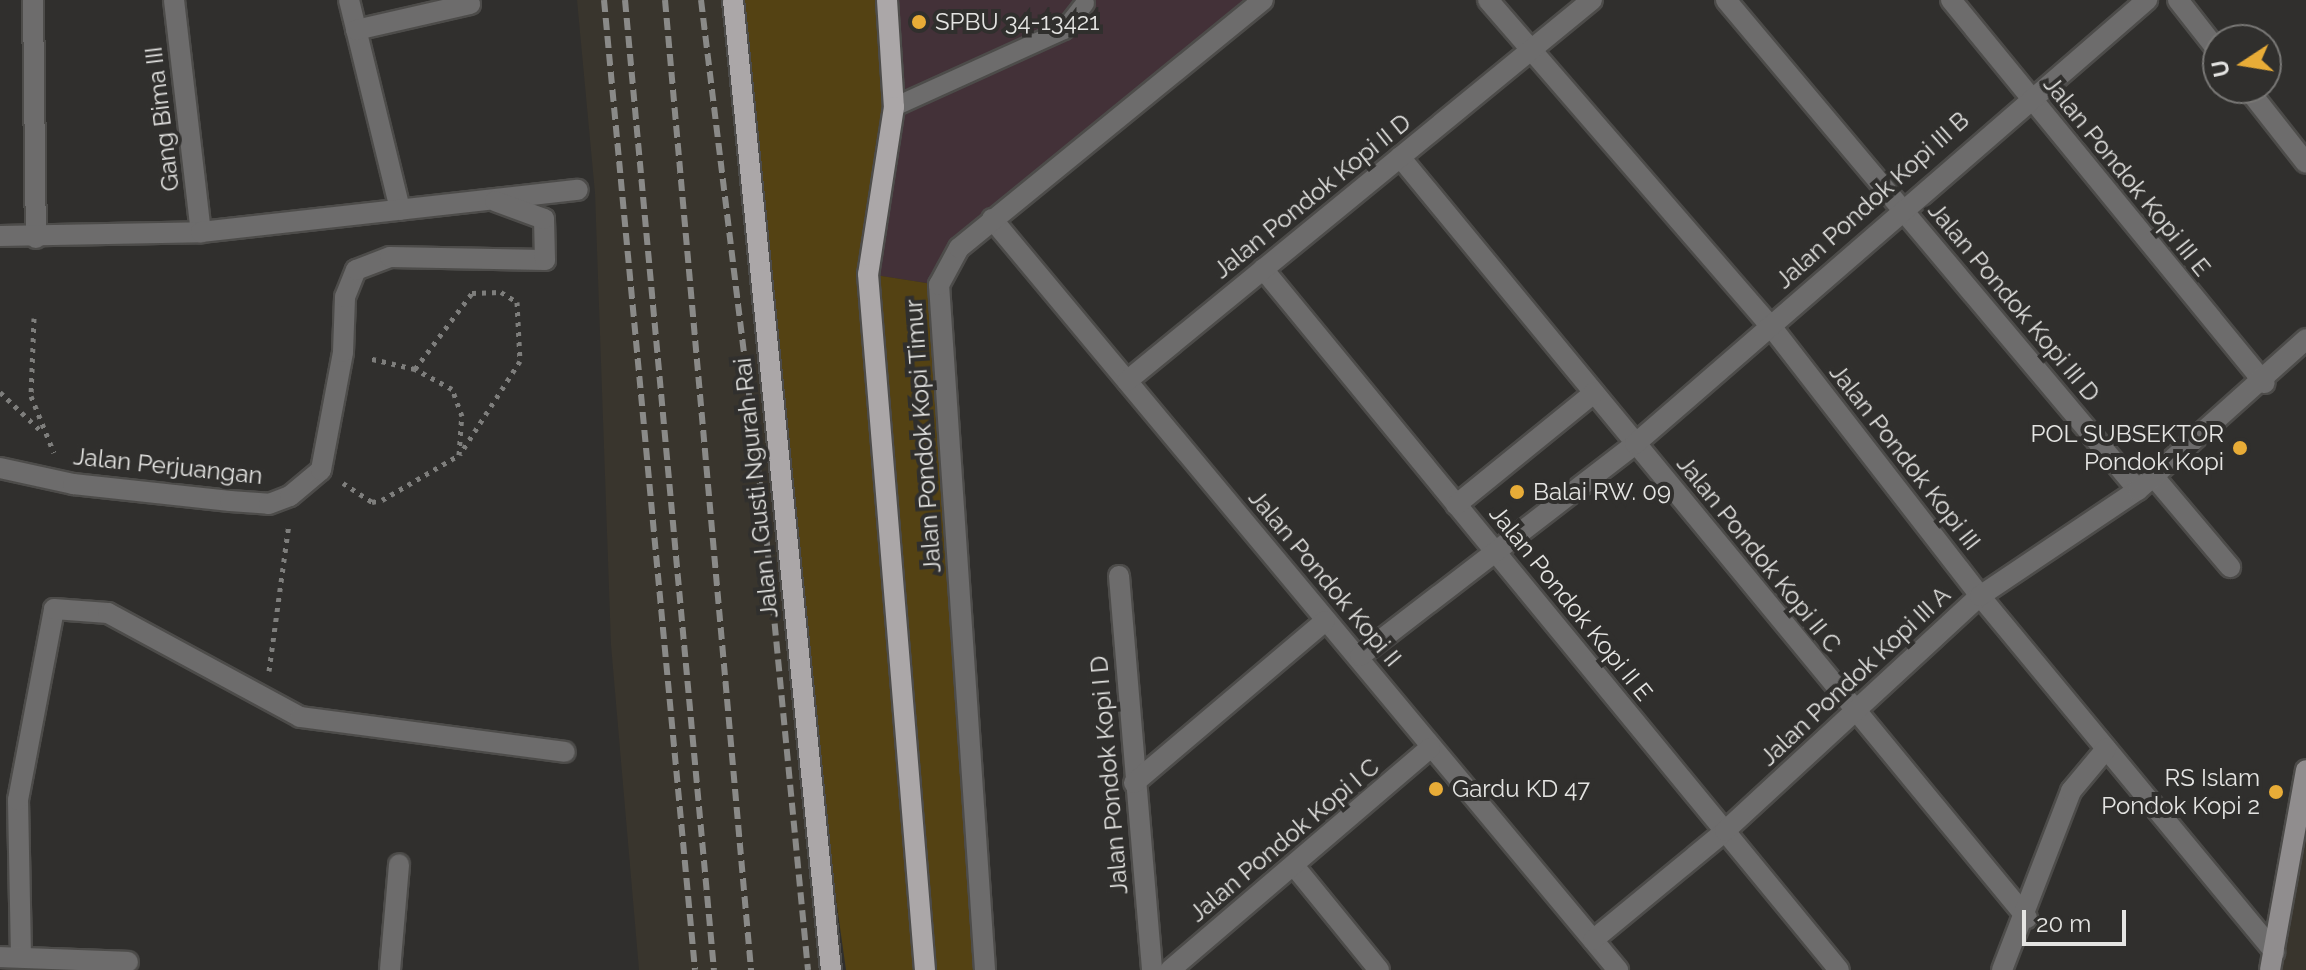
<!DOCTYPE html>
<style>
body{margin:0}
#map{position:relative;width:2306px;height:970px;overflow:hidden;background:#302f2d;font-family:Raleway,sans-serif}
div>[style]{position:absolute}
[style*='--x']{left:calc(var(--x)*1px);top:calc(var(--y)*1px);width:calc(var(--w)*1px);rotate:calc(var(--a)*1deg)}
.commercial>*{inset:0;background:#433138}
.built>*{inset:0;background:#39352d}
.green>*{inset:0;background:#544213}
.path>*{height:5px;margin-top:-2.5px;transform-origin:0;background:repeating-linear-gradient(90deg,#7e7e7c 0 4px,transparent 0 10px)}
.roads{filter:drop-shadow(2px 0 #4d4c4a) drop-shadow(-2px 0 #4d4c4a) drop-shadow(0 2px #4d4c4a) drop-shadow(0 -2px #4d4c4a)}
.lane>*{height:18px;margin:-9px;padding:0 9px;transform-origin:9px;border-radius:9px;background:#6d6c6c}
.street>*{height:20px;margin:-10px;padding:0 10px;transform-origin:10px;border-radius:10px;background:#6d6c6c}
.secondary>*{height:20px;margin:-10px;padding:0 10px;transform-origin:10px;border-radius:10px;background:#908d8e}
.primary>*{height:20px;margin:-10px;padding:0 10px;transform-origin:10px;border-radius:10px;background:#aba7a8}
.rail>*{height:6px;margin-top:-3px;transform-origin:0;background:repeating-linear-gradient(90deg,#8a8a88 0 12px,transparent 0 18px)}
.dots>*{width:22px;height:22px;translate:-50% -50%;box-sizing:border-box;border:4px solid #302f2d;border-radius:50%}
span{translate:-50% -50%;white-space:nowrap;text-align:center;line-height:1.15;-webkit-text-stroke:8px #302f2d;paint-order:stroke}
.poi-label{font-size:24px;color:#e4e4e2}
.left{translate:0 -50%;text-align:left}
.right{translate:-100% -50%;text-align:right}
.street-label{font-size:24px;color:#e4e4e2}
.north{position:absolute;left:2202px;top:24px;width:80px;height:80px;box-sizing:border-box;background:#302f2d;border:2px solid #787775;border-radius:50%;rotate:258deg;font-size:22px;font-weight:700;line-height:32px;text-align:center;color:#e4e4e2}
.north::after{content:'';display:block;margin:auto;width:28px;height:36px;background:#e8ac37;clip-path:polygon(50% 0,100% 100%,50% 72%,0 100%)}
.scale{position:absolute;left:2022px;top:910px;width:104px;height:36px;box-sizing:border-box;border:4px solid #e4e4e2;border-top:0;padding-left:10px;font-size:24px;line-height:28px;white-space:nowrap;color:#e4e4e2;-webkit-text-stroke:6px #302f2d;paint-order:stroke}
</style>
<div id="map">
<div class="commercial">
<i style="clip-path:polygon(887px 0,1263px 0,992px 219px,939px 285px,868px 274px)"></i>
</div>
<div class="built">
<i style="clip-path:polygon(577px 0,733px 0,838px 970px,639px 970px,611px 645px,595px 193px)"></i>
<i style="clip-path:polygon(2306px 776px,2306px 970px,2263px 970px)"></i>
</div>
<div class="green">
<i style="clip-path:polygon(734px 0,887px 0,894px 107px,869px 274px,939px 285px,985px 970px,846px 970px,795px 609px)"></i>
</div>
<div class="path">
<i style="--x:34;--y:318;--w:78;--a:92.2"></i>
<i style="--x:31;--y:396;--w:61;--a:68"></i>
<i style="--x:415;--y:369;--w:95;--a:-53.1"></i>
<i style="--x:472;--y:293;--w:29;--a:-2"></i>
<i style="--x:501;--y:292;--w:19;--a:32"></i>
<i style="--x:517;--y:302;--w:59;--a:87.1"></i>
<i style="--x:520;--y:361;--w:111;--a:122.8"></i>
<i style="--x:0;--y:392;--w:57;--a:43.6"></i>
<i style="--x:343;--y:483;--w:35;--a:33"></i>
<i style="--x:372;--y:502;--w:10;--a:-11"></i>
<i style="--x:382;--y:500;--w:89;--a:-30.3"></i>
<i style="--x:459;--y:455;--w:39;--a:-86"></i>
<i style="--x:462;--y:416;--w:29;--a:-110"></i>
<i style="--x:452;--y:389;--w:42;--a:-151.6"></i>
<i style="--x:415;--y:369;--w:48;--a:-166.8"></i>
<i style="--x:269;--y:671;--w:149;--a:-82.3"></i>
</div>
<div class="roads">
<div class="lane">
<i style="--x:894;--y:107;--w:187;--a:-24.4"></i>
<i style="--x:1064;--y:30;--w:34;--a:-52"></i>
</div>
<div class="street">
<i style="--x:33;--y:0;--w:238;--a:89.3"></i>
<i style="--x:174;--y:0;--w:234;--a:83.4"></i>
<i style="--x:349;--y:0;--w:216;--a:76.3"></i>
<i style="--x:1488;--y:0;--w:430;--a:49.1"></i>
<i style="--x:1770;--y:325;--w:343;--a:52.2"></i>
<i style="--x:1980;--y:596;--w:462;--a:50.4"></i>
<i style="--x:1726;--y:0;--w:640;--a:49.94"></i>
<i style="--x:1951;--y:0;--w:495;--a:50.7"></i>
<i style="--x:2178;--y:0;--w:65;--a:51.9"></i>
<i style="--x:356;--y:30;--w:117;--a:-12.8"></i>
<i style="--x:2247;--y:88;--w:95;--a:51.8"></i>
<i style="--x:1400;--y:157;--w:986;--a:50.51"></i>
<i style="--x:992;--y:219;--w:978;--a:50.19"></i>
<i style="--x:0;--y:236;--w:201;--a:-1.1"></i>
<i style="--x:201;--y:232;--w:379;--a:-6.4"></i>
<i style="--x:1263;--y:269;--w:907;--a:50.59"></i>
<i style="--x:1127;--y:381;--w:601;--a:-39.33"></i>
<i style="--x:0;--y:468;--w:75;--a:12.4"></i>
<i style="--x:73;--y:484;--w:158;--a:6.2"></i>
<i style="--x:230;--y:501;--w:39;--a:4"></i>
<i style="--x:269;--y:504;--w:22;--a:-21"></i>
<i style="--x:290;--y:496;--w:40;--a:-40"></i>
<i style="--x:321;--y:470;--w:120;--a:-79.4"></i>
<i style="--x:343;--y:352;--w:55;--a:-87.9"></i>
<i style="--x:345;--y:297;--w:29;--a:-68"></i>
<i style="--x:356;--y:270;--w:36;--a:-21"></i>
<i style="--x:390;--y:257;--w:155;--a:1.1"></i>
<i style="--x:545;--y:260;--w:41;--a:-91.4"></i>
<i style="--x:544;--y:219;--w:52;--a:-159.8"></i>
<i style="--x:2154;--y:477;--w:118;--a:49.8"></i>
<i style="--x:1456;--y:505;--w:178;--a:-39.1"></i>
<i style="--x:1119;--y:576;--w:395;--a:85.2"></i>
<i style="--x:1360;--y:656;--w:347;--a:-37.6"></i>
<i style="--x:1635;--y:444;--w:678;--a:-40.93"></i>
<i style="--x:1134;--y:783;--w:250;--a:-40.3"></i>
<i style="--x:1295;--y:867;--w:133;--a:50.8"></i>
<i style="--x:1593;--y:940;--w:171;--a:-39.5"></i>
<i style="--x:1725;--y:831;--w:347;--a:-42.7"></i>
<i style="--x:1980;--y:596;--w:190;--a:-33.9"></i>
<i style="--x:2138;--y:490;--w:226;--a:-41.9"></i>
<i style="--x:21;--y:956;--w:156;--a:-91.1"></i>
<i style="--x:18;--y:800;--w:194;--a:-79.3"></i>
<i style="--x:54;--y:609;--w:54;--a:4.2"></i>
<i style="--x:108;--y:613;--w:218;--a:28.4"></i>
<i style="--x:300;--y:717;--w:267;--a:7.5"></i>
<i style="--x:0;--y:957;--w:128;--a:2.2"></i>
<i style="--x:390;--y:970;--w:106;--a:-85.1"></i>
<i style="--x:985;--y:970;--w:687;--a:-93.84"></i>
<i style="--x:939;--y:285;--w:42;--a:-61.6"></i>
<i style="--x:959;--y:248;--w:392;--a:-39.2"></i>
<i style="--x:1170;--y:970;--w:342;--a:-40.5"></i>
<i style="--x:2002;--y:970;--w:192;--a:-68.9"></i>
<i style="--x:2071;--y:791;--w:55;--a:-50.2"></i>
</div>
<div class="secondary">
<i style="--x:2270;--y:970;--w:203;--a:-79.8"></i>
</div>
<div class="primary">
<i style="--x:733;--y:0;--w:975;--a:84.23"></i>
<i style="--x:887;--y:0;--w:107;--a:86.3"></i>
<i style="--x:894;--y:107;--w:169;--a:98.8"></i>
<i style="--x:868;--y:274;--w:698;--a:85.32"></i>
</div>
</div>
<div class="rail">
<i style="--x:604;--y:0;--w:974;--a:84.64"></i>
<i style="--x:625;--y:0;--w:974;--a:84.76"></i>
<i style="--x:665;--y:0;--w:974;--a:84.93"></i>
<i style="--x:701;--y:0;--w:538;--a:83.06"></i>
<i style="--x:766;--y:534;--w:438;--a:84.5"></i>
</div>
<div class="dots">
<i style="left:919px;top:22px;background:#e8ac37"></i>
<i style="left:2240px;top:448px;background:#e8ac37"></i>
<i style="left:1517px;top:492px;background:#e8ac37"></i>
<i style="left:1436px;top:789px;background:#e8ac37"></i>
<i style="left:2276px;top:792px;background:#e8ac37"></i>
</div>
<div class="poi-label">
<span class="left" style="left:935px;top:22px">SPBU 34-13421</span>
<span class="right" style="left:2224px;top:448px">POL SUBSEKTOR<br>Pondok Kopi</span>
<span class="left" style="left:1533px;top:492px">Balai RW. 09</span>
<span class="right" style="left:2260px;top:792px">RS Islam<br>Pondok Kopi 2</span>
<span class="left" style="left:1452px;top:789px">Gardu KD 47</span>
</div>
<div class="street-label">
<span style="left:162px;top:119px;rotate:-97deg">Gang Bima III</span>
<span style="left:2127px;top:176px;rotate:51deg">Jalan Pondok Kopi III E</span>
<span style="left:1312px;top:196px;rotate:-39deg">Jalan Pondok Kopi II D</span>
<span style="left:1872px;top:200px;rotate:-42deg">Jalan Pondok Kopi III B</span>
<span style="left:2014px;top:302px;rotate:50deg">Jalan Pondok Kopi III D</span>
<span style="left:923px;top:436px;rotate:-94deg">Jalan Pondok Kopi Timur</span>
<span style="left:1905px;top:457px;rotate:52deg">Jalan Pondok Kopi III</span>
<span style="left:168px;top:466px;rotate:6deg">Jalan Perjuangan</span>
<span style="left:756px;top:488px;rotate:-96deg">Jalan I Gusti Ngurah Rai</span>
<span style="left:1759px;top:554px;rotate:51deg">Jalan Pondok Kopi II C</span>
<span style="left:1325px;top:578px;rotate:50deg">Jalan Pondok Kopi II</span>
<span style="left:1571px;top:603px;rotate:51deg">Jalan Pondok Kopi II E</span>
<span style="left:1855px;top:676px;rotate:-43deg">Jalan Pondok Kopi III A</span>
<span style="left:1109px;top:775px;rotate:-95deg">Jalan Pondok Kopi I D</span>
<span style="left:1284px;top:840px;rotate:-40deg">Jalan Pondok Kopi I C</span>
</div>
<div class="north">U</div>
<div class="scale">20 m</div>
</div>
